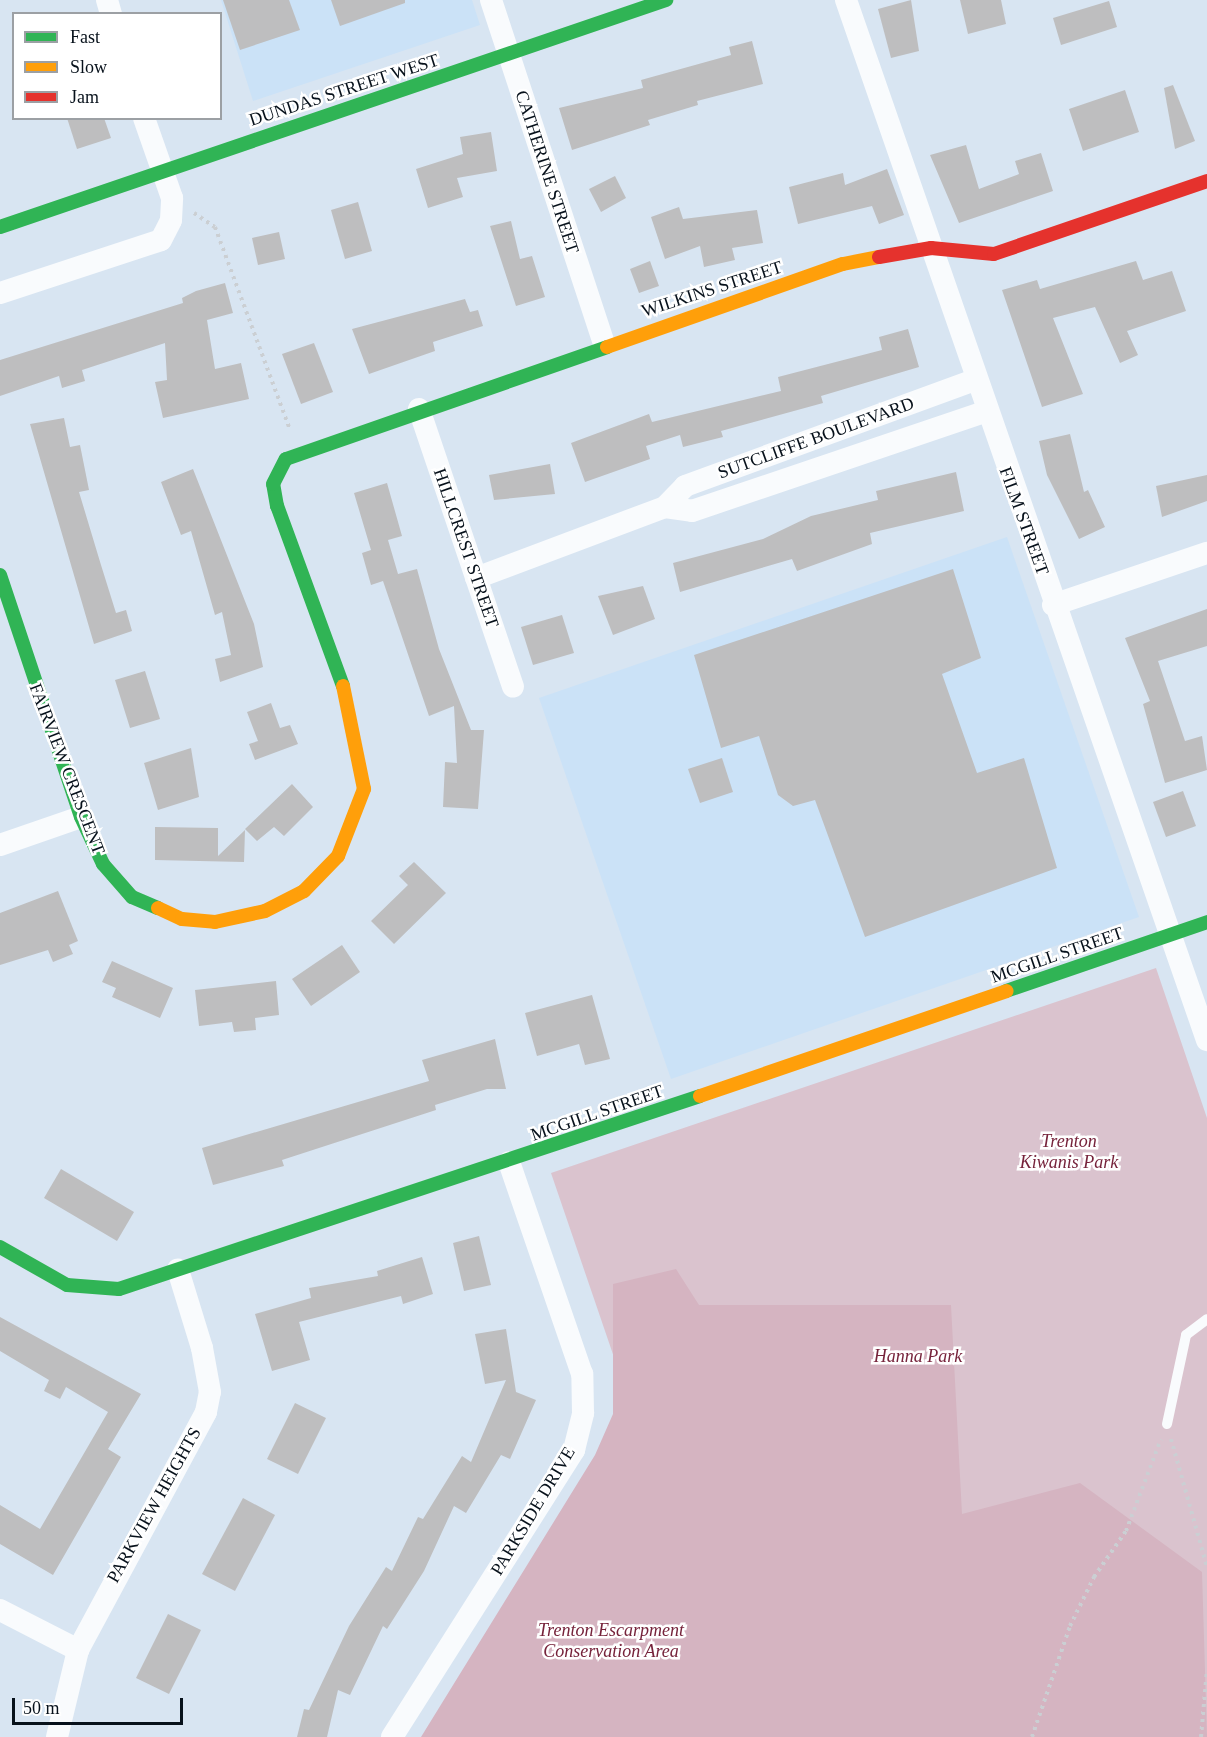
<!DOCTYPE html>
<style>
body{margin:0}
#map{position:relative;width:1207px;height:1737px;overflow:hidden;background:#d8e5f2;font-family:Georgia,serif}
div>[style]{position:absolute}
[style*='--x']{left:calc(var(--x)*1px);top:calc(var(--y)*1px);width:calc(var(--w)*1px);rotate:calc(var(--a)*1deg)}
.built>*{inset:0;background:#cbe2f7}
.green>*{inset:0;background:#dac3ce}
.forest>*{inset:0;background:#d5b4c1}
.building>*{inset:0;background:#bebebf}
.path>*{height:4px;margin-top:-2px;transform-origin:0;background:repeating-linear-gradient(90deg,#cbcfd3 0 3px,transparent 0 7.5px)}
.lane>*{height:10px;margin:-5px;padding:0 5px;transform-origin:5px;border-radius:5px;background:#f9fbfd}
.street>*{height:22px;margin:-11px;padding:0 11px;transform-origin:11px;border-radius:11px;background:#f9fbfd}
.fast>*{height:14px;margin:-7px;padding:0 7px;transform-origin:7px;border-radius:7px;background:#30b455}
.slow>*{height:14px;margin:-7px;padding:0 7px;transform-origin:7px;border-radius:7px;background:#ff9f0a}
.jam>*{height:14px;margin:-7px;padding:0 7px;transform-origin:7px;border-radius:7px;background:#e5322d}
span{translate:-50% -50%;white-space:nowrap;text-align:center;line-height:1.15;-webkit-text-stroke:5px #fff;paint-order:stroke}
.street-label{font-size:18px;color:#07111b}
.park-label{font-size:18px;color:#76233b;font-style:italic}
.legend{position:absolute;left:12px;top:12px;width:210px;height:108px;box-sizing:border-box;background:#fff;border:2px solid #9ca0a4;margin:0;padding:8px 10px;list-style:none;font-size:18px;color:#07111b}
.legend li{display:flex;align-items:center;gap:12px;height:30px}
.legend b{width:30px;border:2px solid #9ca0a4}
.scale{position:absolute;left:12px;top:1698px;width:171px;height:27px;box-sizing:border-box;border:3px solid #07111b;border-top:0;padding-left:8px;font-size:18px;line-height:21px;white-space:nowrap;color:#07111b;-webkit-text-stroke:4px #fff;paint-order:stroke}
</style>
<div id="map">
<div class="built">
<i style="clip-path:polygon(221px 0,472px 0,480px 25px,253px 101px)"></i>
<i style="clip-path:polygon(1007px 537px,1139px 917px,671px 1079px,539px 698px)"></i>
</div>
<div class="green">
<i style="clip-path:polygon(1156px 968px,1207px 1118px,1207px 1737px,449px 1737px,631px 1407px,551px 1173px)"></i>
</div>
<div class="forest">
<i style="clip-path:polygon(676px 1269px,699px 1305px,951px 1305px,962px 1514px,1080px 1483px,1202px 1572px,1207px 1737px,421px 1737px,595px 1455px,613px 1414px,613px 1284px)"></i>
</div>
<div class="building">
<i style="clip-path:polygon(223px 0,289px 0,300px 30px,240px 50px)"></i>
<i style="clip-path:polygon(331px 0,405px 0,405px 3px,340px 26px)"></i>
<i style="clip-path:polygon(911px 0,919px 51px,891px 58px,878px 9px)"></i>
<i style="clip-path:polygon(960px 0,1001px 0,1006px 24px,968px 34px)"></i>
<i style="clip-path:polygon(1109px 1px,1117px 27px,1061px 45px,1053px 18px)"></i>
<i style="clip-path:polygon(752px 41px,763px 84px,697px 101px,698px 105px,648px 120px,650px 125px,572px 150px,559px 108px,643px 88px,641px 80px,731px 55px,729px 47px)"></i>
<i style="clip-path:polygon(1173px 85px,1195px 141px,1175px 149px,1164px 88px)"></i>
<i style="clip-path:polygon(1125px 90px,1139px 132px,1083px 151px,1069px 109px)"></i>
<i style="clip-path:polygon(67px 118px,104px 118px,111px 138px,77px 149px)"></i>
<i style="clip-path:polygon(491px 132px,497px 171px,457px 178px,463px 197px,428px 208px,416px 169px,463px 154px,460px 137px)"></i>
<i style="clip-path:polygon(966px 145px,979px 189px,1019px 174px,1015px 161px,1041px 153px,1053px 191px,959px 223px,930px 155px)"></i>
<i style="clip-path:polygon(887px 169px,904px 215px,879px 224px,872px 206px,798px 224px,789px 187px,843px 173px,845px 185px)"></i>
<i style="clip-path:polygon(615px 176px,626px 198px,601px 212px,589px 189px)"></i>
<i style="clip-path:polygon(358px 202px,372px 251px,345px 259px,331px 210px)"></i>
<i style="clip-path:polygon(679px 207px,683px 219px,757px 210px,763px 243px,732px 248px,735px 260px,704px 267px,700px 246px,665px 259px,651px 217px)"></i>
<i style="clip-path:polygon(511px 221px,520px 259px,532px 256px,545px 297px,516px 306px,490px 226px)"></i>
<i style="clip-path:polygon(279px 232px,285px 259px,258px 265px,252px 238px)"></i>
<i style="clip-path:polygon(650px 261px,659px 286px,639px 293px,630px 269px)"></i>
<i style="clip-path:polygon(1136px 261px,1143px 280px,1172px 271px,1186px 311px,1127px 331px,1138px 355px,1120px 363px,1095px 307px,1053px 318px,1083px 394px,1042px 407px,1002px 290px,1037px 280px,1040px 289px)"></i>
<i style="clip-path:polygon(225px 283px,233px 313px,207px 320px,215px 369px,241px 363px,249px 399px,163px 418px,155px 382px,167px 380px,165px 343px,82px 370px,85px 381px,62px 388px,59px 376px,0 396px,0 360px,183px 303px,182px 298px,196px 291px)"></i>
<i style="clip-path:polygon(465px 299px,470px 312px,478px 310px,483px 326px,433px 342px,435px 351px,369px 374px,352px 329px)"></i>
<i style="clip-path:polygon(908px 329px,919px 367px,821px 396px,823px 403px,721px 431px,723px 437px,683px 447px,680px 435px,646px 446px,650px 459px,585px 482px,571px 443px,649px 414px,652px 422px,781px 391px,778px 377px,882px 350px,879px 337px)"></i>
<i style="clip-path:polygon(314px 343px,333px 392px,301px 404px,282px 354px)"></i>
<i style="clip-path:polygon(64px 418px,70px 447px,80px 445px,89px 490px,79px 492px,101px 565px,116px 613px,126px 610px,132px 631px,94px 644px,30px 424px)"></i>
<i style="clip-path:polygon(1070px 434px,1084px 492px,1088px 490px,1105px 527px,1079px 539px,1047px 475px,1039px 441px)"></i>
<i style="clip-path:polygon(550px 464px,555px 494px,494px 500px,489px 475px)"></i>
<i style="clip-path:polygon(193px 469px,254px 624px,263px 667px,220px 682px,215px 659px,231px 655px,222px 612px,215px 615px,191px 531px,181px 535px,161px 482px)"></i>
<i style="clip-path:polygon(956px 472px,964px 511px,870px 533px,872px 544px,797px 571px,792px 559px,680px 592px,673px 563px,763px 539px,811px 516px,878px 500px,876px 491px)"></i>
<i style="clip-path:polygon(1207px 475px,1207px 501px,1162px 517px,1156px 486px)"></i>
<i style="clip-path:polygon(387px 483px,402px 536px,388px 540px,398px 574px,417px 569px,439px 649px,471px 730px,484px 730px,478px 809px,443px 807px,445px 762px,457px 763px,454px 706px,429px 716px,383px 581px,371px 585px,362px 553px,371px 550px,354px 493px)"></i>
<i style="clip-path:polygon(953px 569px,981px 658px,942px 674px,977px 773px,1024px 758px,1057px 868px,865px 937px,815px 800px,793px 806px,778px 795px,759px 736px,721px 748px,694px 655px)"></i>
<i style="clip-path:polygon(643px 586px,655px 619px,613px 635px,598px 596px)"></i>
<i style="clip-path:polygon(1207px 609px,1207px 646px,1158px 661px,1185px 741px,1202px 736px,1207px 770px,1165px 783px,1143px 704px,1150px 701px,1125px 638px)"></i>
<i style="clip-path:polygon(562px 615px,574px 653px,533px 665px,521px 627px)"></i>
<i style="clip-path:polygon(145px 671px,160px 719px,130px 728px,115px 680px)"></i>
<i style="clip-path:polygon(271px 703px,280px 728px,290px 725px,298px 744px,255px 760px,249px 744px,258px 741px,247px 712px)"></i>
<i style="clip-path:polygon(191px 748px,199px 797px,158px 810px,144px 763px)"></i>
<i style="clip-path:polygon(722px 758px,733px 792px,700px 803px,688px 769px)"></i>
<i style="clip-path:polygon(292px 784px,313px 807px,284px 836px,274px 827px,257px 841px,245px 829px)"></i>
<i style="clip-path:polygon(1183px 791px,1196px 826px,1166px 837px,1153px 802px)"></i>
<i style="clip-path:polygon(155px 827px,218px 828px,218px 856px,245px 830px,244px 862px,155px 860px)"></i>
<i style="clip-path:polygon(414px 862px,446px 893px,394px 944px,371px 921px,408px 885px,399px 876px)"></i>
<i style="clip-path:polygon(58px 891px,78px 941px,69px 945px,73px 954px,53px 962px,48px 950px,0 965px,0 913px)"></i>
<i style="clip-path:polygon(342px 945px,360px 972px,311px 1006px,292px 979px)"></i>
<i style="clip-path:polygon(112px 961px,173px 988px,160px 1018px,112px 997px,116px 988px,102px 982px)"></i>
<i style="clip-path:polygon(276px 981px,279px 1015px,255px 1018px,256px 1030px,234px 1032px,232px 1022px,199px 1026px,195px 990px)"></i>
<i style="clip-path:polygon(592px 995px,610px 1059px,585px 1065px,579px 1044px,537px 1056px,525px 1013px)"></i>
<i style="clip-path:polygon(495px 1039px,506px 1089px,487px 1089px,435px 1105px,436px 1110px,282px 1160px,284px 1166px,213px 1185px,202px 1148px,429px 1081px,422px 1060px)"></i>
<i style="clip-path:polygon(61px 1169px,134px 1212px,117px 1241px,44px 1198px)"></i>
<i style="clip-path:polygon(479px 1236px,491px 1285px,464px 1291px,453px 1243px)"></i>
<i style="clip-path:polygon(422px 1257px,433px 1294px,403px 1304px,401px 1296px,299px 1322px,310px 1360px,272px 1371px,255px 1314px,311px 1298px,309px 1288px,378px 1276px,377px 1271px)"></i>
<i style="clip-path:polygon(0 1317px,141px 1394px,108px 1449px,121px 1457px,53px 1575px,0 1544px,0 1505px,40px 1529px,108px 1412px,66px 1387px,60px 1399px,44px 1391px,49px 1380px,0 1351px)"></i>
<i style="clip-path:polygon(506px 1329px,516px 1392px,536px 1400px,510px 1459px,501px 1455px,466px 1513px,454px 1506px,424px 1571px,387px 1629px,383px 1626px,350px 1695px,338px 1690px,327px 1737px,297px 1737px,304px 1709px,309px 1710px,349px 1626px,386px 1567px,392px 1571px,418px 1517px,423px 1519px,462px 1456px,471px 1462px,506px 1380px,485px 1384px,475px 1334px)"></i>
<i style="clip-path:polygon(295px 1403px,326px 1418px,298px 1474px,267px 1459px)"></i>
<i style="clip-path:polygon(243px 1498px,275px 1515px,235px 1591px,202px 1574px)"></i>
<i style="clip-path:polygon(168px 1614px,201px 1630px,169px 1694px,136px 1678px)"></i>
</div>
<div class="path">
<i style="--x:194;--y:213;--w:25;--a:34"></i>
<i style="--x:215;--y:227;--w:216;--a:69.7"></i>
<i style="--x:1171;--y:1439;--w:133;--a:74.3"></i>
<i style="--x:1032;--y:1737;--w:117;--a:-71.1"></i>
<i style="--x:1070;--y:1626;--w:55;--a:-63.9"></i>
<i style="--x:1094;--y:1577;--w:56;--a:-55.2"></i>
<i style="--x:1126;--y:1531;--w:98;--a:-69.2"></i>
<i style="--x:1201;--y:1737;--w:67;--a:-84.9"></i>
</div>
<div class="lane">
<i style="--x:1167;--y:1424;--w:91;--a:-77.9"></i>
<i style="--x:1186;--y:1335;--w:26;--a:-37"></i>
</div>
<div class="street">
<i style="--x:107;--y:0;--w:15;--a:74"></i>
<i style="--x:491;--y:0;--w:362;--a:71.8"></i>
<i style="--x:846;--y:0;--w:1101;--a:70.86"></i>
<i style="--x:0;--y:293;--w:169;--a:-18.2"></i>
<i style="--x:161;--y:240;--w:22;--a:-63"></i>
<i style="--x:171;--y:220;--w:22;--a:-87"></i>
<i style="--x:172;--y:198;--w:85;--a:-109.3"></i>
<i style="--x:419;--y:409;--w:293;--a:71.3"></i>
<i style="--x:665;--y:507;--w:27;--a:8"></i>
<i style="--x:692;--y:511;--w:309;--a:-18.7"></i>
<i style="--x:476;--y:578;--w:202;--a:-20.6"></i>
<i style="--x:665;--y:507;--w:29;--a:-46"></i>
<i style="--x:685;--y:486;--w:308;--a:-20.1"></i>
<i style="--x:1053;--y:605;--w:163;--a:-18.7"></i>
<i style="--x:0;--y:845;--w:86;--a:-19.1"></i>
<i style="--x:0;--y:1610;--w:88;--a:27.1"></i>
<i style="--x:57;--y:1737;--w:89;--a:-76.4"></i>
<i style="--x:78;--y:1650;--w:270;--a:-61.7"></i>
<i style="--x:206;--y:1412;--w:20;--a:-79"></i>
<i style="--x:210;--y:1392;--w:45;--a:-100.3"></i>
<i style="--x:202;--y:1348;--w:82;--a:-107.1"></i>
<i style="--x:392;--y:1737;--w:340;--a:-57.6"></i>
<i style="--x:574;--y:1450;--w:38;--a:-76"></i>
<i style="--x:583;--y:1413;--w:39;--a:-91"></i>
<i style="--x:582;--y:1374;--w:224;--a:-109"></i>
</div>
<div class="fast">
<i style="--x:0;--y:227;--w:704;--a:-18.82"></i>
<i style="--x:0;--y:575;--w:255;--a:71.5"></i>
<i style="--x:81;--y:817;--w:52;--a:64.9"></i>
<i style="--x:103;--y:864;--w:44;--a:48.7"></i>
<i style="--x:132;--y:897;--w:28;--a:23"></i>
<i style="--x:343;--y:686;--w:192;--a:-110.1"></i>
<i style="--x:277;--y:506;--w:22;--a:-100"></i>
<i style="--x:273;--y:484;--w:28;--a:-63"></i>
<i style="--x:286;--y:459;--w:340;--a:-19.2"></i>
<i style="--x:1006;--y:991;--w:213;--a:-18.9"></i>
<i style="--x:0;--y:1247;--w:77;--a:29.6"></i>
<i style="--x:67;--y:1285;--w:52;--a:4.4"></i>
<i style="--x:119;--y:1289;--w:612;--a:-18.38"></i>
</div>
<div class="slow">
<i style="--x:607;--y:347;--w:250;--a:-19.4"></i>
<i style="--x:843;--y:264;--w:37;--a:-11"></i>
<i style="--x:158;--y:908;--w:26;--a:25"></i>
<i style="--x:182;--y:919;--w:33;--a:5"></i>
<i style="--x:215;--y:922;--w:51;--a:-12.4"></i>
<i style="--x:265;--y:911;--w:44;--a:-27.1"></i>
<i style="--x:304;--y:891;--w:49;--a:-45.8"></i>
<i style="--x:338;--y:856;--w:72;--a:-68.8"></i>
<i style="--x:364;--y:789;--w:105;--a:-101.5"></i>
<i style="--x:700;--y:1096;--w:324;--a:-18.9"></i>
</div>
<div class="jam">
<i style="--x:879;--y:257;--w:53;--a:-9.8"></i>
<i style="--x:931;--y:248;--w:63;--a:5.4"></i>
<i style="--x:994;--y:254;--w:225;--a:-18.9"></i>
</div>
<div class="street-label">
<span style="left:344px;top:90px;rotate:-18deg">DUNDAS STREET WEST</span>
<span style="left:547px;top:172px;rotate:72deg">CATHERINE STREET</span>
<span style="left:712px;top:289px;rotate:-18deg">WILKINS STREET</span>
<span style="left:816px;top:438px;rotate:-20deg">SUTCLIFFE BOULEVARD</span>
<span style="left:1024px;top:521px;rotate:70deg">FILM STREET</span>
<span style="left:466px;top:548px;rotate:71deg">HILLCREST STREET</span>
<span style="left:67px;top:769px;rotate:69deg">FAIRVIEW CRESCENT</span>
<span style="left:1057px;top:955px;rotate:-19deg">MCGILL STREET</span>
<span style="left:597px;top:1113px;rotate:-19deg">MCGILL STREET</span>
<span style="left:154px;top:1505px;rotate:-61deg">PARKVIEW HEIGHTS</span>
<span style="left:533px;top:1511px;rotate:-59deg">PARKSIDE DRIVE</span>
</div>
<div class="park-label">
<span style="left:1069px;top:1152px">Trenton<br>Kiwanis Park</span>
<span style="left:918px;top:1356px">Hanna Park</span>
<span style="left:611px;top:1641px">Trenton Escarpment<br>Conservation Area</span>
</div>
<ul class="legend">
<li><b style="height:8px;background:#30b455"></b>Fast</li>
<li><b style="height:8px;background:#ff9f0a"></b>Slow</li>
<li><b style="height:8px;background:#e5322d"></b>Jam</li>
</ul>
<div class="scale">50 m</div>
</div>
